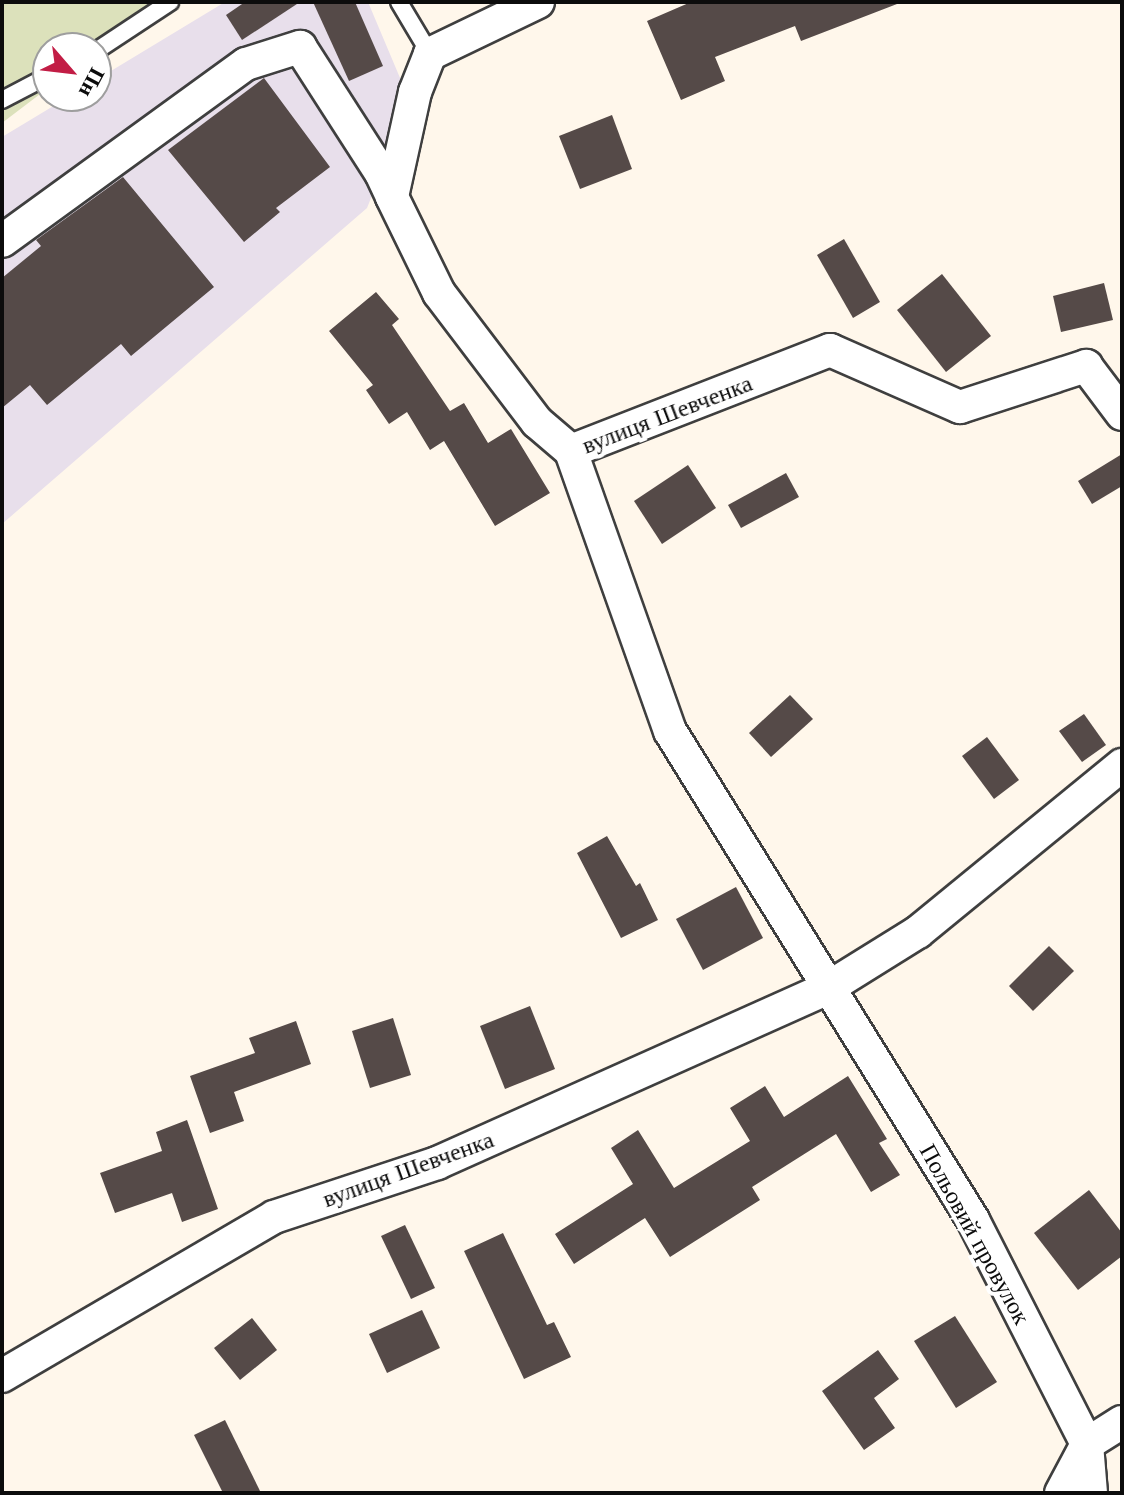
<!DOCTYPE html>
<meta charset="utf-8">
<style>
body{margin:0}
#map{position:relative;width:1124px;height:1495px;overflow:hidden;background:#fff7eb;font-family:"Libre Baskerville",serif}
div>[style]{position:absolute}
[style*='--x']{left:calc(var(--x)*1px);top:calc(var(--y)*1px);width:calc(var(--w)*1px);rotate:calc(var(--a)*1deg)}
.industrial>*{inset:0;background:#e8dfeb}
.cemetery>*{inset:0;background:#dce1bb}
.building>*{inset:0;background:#554a48}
.roads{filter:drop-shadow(2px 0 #3f3f3f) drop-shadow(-2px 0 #3f3f3f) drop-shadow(0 2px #3f3f3f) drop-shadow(0 -2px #3f3f3f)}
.service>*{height:16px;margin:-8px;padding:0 8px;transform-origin:8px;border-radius:8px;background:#fff}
.minor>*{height:32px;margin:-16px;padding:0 16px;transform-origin:16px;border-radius:16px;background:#fff}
span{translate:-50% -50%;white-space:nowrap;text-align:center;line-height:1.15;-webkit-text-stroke:8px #fff;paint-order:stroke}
.street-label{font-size:24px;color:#0c0c0c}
.frame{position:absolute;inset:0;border:4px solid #0c0c0c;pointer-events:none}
.north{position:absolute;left:32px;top:32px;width:80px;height:80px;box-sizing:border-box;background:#fff;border:2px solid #9e9e9e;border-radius:50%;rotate:118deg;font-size:22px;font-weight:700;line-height:32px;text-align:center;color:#0c0c0c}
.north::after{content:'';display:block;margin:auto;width:28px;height:36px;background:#c21d45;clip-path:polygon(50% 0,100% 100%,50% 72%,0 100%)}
</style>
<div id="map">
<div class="industrial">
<i style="clip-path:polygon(225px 2px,368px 2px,403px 85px,381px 173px,367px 208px,2px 524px,2px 137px,70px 96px,96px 96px,96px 80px)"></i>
</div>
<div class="cemetery">
<i style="clip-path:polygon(2px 2px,159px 2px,96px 48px,48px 48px,48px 88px,2px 123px)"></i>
</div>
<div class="building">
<i style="clip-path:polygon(245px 2px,300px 2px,242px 40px,226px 15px)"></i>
<i style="clip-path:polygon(313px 2px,355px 2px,383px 66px,349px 81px)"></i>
<i style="clip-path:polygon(691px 2px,897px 2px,897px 4px,801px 41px,795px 26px,715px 57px,725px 81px,681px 100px,647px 21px)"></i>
<i style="clip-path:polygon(264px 78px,330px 167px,276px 208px,280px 212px,244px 242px,168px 150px)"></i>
<i style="clip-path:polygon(612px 115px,632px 169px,580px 189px,559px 136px)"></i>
<i style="clip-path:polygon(123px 177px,214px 287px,131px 356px,121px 344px,47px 405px,30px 385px,2px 408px,2px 278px,41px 246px,36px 240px)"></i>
<i style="clip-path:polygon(844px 239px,880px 302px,853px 318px,817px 255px)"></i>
<i style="clip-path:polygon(942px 274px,991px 336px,946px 372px,897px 310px)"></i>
<i style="clip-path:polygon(1104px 283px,1113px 320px,1061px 332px,1053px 296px)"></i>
<i style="clip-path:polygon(376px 292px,399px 319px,392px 325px,450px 411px,464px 403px,488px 443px,511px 429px,550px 493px,495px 526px,444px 441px,430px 450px,407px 412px,389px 424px,366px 390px,373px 385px,329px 331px)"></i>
<i style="clip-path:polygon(1122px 454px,1122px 486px,1092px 504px,1078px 481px)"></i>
<i style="clip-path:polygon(688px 465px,716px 508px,662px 544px,634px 501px)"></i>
<i style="clip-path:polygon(786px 473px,799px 497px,741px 528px,728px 505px)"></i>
<i style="clip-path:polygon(790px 695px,813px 719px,771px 757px,749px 733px)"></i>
<i style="clip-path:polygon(1084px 714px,1106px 745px,1082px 762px,1059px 731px)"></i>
<i style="clip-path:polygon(987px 737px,1019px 780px,994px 799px,962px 756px)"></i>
<i style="clip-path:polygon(607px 836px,636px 886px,640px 883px,658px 920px,621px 938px,577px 853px)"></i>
<i style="clip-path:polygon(736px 887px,763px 938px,703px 970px,676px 919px)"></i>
<i style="clip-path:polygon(1049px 946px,1074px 971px,1033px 1011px,1009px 986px)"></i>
<i style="clip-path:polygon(530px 1006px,555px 1069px,505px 1089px,480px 1026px)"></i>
<i style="clip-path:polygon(393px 1018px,411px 1075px,370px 1088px,352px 1031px)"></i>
<i style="clip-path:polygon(296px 1021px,311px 1064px,234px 1092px,244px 1121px,210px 1133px,190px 1076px,255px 1053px,249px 1038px)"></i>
<i style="clip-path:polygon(848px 1076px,887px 1139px,879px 1143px,900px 1175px,871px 1192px,836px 1134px,752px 1187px,760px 1200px,670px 1257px,645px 1218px,574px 1264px,555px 1234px,633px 1184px,611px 1148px,638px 1130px,674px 1188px,750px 1141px,730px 1108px,765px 1086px,784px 1117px)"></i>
<i style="clip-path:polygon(187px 1120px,218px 1209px,182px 1222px,172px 1193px,115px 1213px,100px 1173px,162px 1151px,156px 1132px)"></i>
<i style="clip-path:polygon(1089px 1190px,1122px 1233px,1122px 1256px,1078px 1290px,1034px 1233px)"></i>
<i style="clip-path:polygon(405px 1225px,435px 1288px,411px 1299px,381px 1236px)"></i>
<i style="clip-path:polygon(503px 1233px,547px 1325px,554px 1322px,571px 1357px,524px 1379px,464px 1251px)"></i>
<i style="clip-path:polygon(422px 1310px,440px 1348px,387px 1373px,369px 1334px)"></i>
<i style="clip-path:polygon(955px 1316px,997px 1382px,956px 1408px,914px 1341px)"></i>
<i style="clip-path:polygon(252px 1318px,277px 1350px,240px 1380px,214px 1348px)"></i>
<i style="clip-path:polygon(878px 1350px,899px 1379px,874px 1398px,895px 1428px,864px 1450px,822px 1391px)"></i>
<i style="clip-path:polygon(225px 1420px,261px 1493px,223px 1493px,194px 1435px)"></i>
</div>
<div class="roads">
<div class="service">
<i style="--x:399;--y:2;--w:61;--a:59.2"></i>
<i style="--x:96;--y:51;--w:89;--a:-33.5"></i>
<i style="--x:2;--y:100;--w:52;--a:-27.6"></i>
</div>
<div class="minor">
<i style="--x:538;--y:2;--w:120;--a:154.3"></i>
<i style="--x:430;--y:54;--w:41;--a:111.5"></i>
<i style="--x:415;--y:92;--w:107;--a:102.4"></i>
<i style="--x:392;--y:197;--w:107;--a:63.9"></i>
<i style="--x:439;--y:293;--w:162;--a:52.8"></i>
<i style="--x:537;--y:422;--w:45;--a:40.5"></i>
<i style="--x:2;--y:241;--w:301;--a:-36"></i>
<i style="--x:246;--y:64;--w:57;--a:-17.5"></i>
<i style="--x:300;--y:47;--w:150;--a:57.3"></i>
<i style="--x:381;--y:173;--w:26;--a:65"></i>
<i style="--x:2;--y:1376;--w:315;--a:-30.3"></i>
<i style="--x:274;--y:1217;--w:172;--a:-18.3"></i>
<i style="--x:437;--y:1163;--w:428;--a:-24.1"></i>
<i style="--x:828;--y:988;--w:106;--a:-31.9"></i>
<i style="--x:918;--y:932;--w:264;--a:-39.3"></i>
<i style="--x:1061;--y:1493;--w:55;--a:-62"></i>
<i style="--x:1087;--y:1444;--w:41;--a:-32.2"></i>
<i style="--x:1091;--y:1493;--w:49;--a:-94.7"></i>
<i style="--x:1087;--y:1444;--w:251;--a:-117"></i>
<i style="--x:973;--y:1220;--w:575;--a:-121.78"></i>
<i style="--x:670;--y:731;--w:297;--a:-109.5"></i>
<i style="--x:571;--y:451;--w:278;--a:-21.3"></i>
<i style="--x:830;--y:350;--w:142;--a:23.7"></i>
<i style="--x:960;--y:407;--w:133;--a:-18"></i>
<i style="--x:1086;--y:366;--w:60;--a:53.1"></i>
</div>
</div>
<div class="street-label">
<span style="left:667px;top:414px;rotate:-21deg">вулиця Шевченка</span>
<span style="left:408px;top:1169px;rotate:-20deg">вулиця Шевченка</span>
<span style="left:975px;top:1234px;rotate:61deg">Польовий провулок</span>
</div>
<div class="frame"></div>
<div class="north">Пн</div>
</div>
